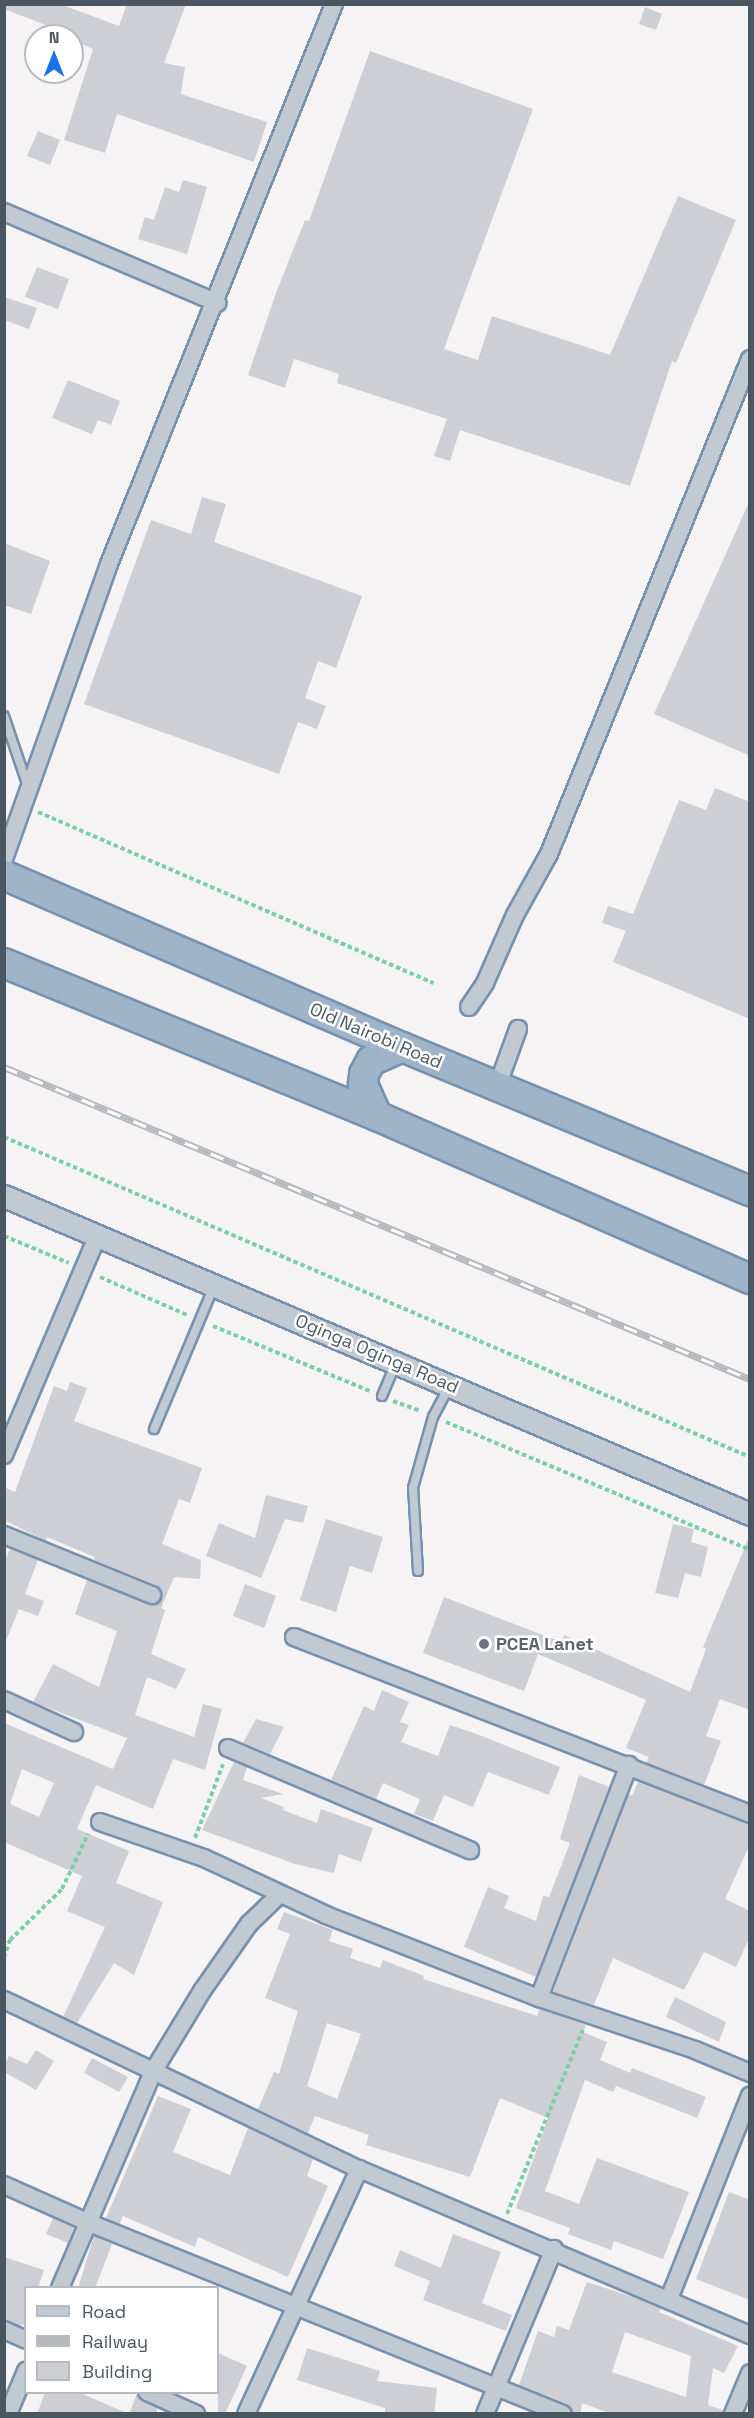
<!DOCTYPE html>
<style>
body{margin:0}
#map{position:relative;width:754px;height:2418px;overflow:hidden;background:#f5f3f3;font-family:"Space Grotesk",sans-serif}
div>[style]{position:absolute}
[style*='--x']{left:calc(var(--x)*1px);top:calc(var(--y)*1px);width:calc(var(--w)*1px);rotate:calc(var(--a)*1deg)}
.building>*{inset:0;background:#cdcfd5}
.path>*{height:4px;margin-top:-2px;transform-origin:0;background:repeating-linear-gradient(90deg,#7ad0a6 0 4.5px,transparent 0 7.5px)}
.roads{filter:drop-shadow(2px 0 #7690ad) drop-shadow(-2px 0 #7690ad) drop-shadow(0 2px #7690ad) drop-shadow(0 -2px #7690ad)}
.service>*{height:8px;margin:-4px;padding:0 4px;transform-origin:4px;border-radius:4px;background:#c1cad2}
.minor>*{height:16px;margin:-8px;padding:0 8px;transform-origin:8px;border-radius:8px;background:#c1cad2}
.tertiary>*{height:21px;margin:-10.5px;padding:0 10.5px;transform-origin:10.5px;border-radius:10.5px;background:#c1cad2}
.trunk>*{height:28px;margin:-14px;padding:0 14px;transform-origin:14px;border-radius:14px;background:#9fb4c9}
.rail>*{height:7px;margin-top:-3.5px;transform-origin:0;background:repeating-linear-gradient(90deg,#fff 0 14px,#b5b8bd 0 28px);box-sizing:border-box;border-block:2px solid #b5b8bd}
.dots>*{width:16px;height:16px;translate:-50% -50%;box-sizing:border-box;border:3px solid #fff;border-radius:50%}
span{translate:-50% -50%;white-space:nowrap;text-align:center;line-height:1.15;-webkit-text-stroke:5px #fff;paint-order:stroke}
.street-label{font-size:18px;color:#4a5661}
.worship-label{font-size:18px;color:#5b616d;font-weight:700}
.left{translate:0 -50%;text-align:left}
.frame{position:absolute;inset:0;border:6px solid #4a5661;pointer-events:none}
.legend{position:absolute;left:24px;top:2286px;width:195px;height:108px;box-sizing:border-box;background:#fff;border:2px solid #b7bbc0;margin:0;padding:8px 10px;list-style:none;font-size:18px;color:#4a5661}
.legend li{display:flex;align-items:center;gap:12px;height:30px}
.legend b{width:30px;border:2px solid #b7bbc0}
.north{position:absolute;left:24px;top:24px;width:60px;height:60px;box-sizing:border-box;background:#fff;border:2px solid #b7bbc0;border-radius:50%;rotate:0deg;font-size:16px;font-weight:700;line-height:24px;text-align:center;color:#4a5661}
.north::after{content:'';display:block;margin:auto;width:21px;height:27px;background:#1a73e8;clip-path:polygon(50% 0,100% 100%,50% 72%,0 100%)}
</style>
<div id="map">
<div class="building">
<i style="clip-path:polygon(4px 4px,60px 4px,119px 26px,127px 4px,186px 4px,164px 63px,185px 67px,181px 94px,267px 122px,254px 162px,117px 114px,105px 153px,64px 140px,93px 49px,72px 40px,72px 35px,4px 9px)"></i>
<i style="clip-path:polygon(645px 7px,662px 14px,656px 30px,639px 24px)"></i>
<i style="clip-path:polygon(370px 51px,533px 109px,444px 349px,478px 360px,492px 316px,610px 355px,678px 196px,736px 220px,676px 363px,672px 361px,630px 486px,460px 430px,450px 461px,434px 456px,447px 419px,337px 383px,339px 374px,294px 359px,285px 388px,248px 375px,276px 293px,305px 220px,309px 221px)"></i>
<i style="clip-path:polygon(38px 131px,60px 140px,50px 165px,27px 156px)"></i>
<i style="clip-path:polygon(183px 180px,207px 187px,187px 254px,138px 239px,145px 217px,154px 220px,165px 187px,179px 192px)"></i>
<i style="clip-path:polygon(37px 267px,69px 279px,58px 309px,25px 297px)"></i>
<i style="clip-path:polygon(4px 297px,37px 308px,29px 329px,4px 320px)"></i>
<i style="clip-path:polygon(68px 380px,120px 401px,111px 425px,98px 420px,92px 434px,52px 418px)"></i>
<i style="clip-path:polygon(202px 497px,226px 504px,214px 542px,362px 596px,336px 668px,318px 661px,305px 698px,326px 706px,317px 729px,298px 722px,279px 774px,84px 704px,151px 520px,191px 534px)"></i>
<i style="clip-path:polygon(750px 500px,750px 756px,654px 714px)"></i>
<i style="clip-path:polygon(4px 543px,50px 561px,31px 614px,4px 605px)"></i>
<i style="clip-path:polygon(715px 788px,750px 802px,750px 1019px,613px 962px,626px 931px,602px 923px,608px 906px,633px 914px,679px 800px,706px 810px)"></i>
<i style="clip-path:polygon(evenodd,70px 1382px,87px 1388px,74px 1421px,202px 1468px,190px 1503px,179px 1499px,162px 1544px,201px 1560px,200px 1579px,174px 1577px,161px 1608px,165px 1610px,151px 1654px,186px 1669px,176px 1689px,147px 1677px,135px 1715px,194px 1737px,203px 1704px,222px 1709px,205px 1770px,173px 1759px,153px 1809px,96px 1785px,77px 1829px,129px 1851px,116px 1883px,163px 1902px,134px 1975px,114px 1963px,77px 2023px,63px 2017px,105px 1927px,67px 1911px,82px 1876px,4px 1842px,4px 1723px,113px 1769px,127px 1738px,33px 1702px,53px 1664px,99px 1687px,117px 1631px,75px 1614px,87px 1580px,149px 1605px,159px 1603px,162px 1594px,156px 1585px,94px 1560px,95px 1557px,47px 1537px,46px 1541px,4px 1520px,4px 1487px,15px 1492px,54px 1386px,67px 1391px,70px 1382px,22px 1769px,54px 1783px,39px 1817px,10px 1804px,22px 1769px)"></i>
<i style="clip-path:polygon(266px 1495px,308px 1506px,303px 1523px,285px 1519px,261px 1578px,206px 1556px,219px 1523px,255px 1538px)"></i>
<i style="clip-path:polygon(326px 1519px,383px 1537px,372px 1573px,350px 1566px,336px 1612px,300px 1600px)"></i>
<i style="clip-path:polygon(673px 1524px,694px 1529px,691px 1542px,708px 1547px,701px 1577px,685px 1573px,678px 1598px,655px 1593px)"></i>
<i style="clip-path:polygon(750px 1535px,750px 1710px,720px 1699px,706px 1736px,721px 1741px,704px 1785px,646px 1763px,649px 1757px,626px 1748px,646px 1700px,538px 1654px,524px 1691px,423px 1653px,444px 1597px,561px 1642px,564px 1635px,690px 1692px,706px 1649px,703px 1647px)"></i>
<i style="clip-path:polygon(10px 1549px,38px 1560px,25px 1594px,44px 1601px,38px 1616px,19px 1609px,5px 1643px,4px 1563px)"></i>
<i style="clip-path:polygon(245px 1584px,276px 1596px,264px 1628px,233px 1616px)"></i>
<i style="clip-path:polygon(382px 1690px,409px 1702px,400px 1722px,409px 1725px,401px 1742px,438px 1756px,450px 1725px,474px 1733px,560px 1767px,549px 1795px,488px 1772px,473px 1807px,444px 1795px,433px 1821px,414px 1814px,420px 1799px,383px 1783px,376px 1799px,331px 1780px,364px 1706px,374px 1711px)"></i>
<i style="clip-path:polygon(256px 1719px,284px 1727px,270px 1754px,243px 1743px)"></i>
<i style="clip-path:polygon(234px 1762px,247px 1767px,243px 1780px,283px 1794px,261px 1798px,284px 1807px,283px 1810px,317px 1823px,321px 1809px,373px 1828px,361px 1862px,339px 1854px,334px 1873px,295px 1864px,202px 1830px)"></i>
<i style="clip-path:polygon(579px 1775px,609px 1787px,536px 1977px,464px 1947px,488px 1887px,509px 1896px,504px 1908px,536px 1921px,543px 1896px,549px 1897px,570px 1843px,560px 1839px)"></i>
<i style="clip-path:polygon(638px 1782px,750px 1824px,750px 1844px,725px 1899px,750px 1911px,750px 1936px,736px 1967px,704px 1952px,684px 1990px,613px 1958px,594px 2005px,553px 1992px,629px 1794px,632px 1796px)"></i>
<i style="clip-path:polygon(evenodd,284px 1912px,333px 1930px,329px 1941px,353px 1949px,350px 1958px,380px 1968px,383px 1960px,424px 1976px,423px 1979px,537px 2016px,540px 2009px,586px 2025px,583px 2032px,607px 2042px,600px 2060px,630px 2073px,632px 2068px,706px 2097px,697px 2118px,616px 2086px,613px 2092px,585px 2080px,545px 2191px,579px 2204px,597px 2158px,689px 2192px,663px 2259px,614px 2241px,611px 2250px,568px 2234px,570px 2228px,516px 2208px,548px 2118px,500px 2098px,470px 2177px,366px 2145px,369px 2135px,315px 2116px,308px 2133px,258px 2109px,274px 2072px,279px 2074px,298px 2011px,265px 1998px,290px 1934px,277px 1929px,284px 1912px,327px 2023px,361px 2034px,337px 2099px,307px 2086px,327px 2023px)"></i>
<i style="clip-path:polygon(675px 1997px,726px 2022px,719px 2042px,666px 2017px)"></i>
<i style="clip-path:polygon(36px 2050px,54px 2061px,36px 2090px,4px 2072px,4px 2066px,9px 2056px,27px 2064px)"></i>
<i style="clip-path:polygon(92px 2058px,128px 2077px,119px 2092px,84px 2073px)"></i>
<i style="clip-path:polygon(158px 2096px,191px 2109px,173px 2152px,230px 2175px,248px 2128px,313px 2159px,307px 2176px,328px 2186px,288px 2277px,198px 2237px,195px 2247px,123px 2216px,120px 2224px,106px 2218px)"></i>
<i style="clip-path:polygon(729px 2192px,750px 2200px,750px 2300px,696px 2279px)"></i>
<i style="clip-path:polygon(53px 2218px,74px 2228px,68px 2243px,46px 2234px)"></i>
<i style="clip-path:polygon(453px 2234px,501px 2252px,482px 2303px,512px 2315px,506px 2331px,423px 2300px,430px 2281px,394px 2266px,400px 2250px,441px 2268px)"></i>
<i style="clip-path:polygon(94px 2236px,112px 2244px,95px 2288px,78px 2288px)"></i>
<i style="clip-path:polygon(4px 2257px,44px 2270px,38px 2288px,26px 2288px,26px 2324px,20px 2326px,4px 2320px)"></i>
<i style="clip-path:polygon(evenodd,587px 2282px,639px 2299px,661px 2309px,659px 2312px,738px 2346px,724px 2373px,713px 2368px,708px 2405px,723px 2410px,723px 2414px,612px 2414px,582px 2403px,580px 2414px,573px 2414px,567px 2404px,519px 2385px,538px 2331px,554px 2337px,557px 2326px,569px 2330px,587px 2282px,625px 2332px,691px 2356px,686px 2397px,612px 2372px,625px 2332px)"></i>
<i style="clip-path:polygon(307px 2348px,380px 2371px,377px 2381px,437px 2388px,434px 2414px,385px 2414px,385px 2408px,297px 2380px)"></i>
<i style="clip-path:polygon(218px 2353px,247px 2366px,225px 2414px,218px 2414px)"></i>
<i style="clip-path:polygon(45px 2392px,78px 2392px,129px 2414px,37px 2414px)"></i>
<i style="clip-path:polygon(137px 2394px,158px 2408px,156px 2414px,129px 2414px)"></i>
</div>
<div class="path">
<i style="--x:38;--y:812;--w:431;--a:23.4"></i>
<i style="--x:4;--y:1137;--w:812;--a:23.22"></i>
<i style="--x:4;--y:1236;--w:70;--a:22.6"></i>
<i style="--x:100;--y:1277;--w:95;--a:23.6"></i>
<i style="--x:213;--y:1326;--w:170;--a:22.5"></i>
<i style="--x:393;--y:1401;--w:29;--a:20"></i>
<i style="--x:446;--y:1422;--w:330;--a:22.8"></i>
<i style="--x:195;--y:1838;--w:79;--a:-69.3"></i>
<i style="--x:4;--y:1958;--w:19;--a:-72"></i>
<i style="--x:10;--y:1940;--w:73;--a:-44.4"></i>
<i style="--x:62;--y:1889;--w:61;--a:-64.7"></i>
<i style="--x:507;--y:2214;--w:199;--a:-67.6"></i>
</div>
<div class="roads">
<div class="service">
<i style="--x:4;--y:716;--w:75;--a:71.3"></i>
<i style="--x:382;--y:1396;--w:36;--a:-67"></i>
<i style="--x:154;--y:1429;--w:155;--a:-67.2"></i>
<i style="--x:418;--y:1571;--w:83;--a:-93.4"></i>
<i style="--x:413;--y:1488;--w:74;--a:-74.3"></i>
<i style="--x:433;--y:1417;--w:36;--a:-62"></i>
</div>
<div class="minor">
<i style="--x:4;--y:212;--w:232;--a:23.1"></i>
<i style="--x:4;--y:859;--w:313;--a:-70.4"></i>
<i style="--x:109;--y:564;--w:604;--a:-68.11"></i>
<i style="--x:469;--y:1007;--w:29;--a:-56"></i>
<i style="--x:485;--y:983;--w:74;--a:-66.2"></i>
<i style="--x:515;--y:915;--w:70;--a:-60.9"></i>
<i style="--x:549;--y:854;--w:534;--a:-67.9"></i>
<i style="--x:497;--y:1087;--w:62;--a:-70.1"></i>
<i style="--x:4;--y:1455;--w:239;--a:-66.9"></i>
<i style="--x:4;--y:1535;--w:160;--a:22.1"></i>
<i style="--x:294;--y:1637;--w:489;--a:21.2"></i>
<i style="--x:4;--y:1700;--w:77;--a:24.6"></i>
<i style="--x:228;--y:1748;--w:263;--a:22.9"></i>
<i style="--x:100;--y:1822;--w:110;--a:19.1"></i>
<i style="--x:204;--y:1858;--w:135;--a:25"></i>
<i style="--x:326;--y:1915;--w:229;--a:21.3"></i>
<i style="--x:539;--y:1998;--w:164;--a:18.4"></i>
<i style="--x:695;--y:2050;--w:60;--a:22.7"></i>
<i style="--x:539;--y:1998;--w:250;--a:-68.9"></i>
<i style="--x:4;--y:2000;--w:393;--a:25.5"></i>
<i style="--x:359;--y:2169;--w:425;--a:23"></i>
<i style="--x:4;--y:2185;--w:91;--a:24"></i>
<i style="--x:87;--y:2222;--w:513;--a:21.97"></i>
<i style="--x:60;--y:2288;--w:237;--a:-66.7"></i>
<i style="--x:154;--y:2070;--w:92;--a:-58.7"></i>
<i style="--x:202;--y:1991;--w:82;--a:-55"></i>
<i style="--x:249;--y:1924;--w:42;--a:-44"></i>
<i style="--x:669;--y:2299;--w:219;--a:-68.3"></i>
<i style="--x:4;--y:2330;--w:24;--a:24"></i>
<i style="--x:147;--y:2392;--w:54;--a:24.2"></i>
<i style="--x:8;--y:2414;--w:47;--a:-67.3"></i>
<i style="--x:246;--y:2414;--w:270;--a:-65.2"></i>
<i style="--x:485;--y:2414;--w:179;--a:-67.3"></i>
<i style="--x:733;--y:2414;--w:44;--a:-67.5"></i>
</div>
<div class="tertiary">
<i style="--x:4;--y:1196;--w:811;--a:23.09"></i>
</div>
<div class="trunk">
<i style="--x:4;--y:875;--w:434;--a:23.4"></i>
<i style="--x:402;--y:1047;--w:377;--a:22.5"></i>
<i style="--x:4;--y:963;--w:403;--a:22.3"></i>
<i style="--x:377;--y:1116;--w:407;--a:23.6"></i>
<i style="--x:377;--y:1116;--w:35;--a:-114"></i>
<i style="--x:363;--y:1084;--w:10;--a:-84"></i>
<i style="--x:364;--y:1074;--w:15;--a:-62"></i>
<i style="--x:371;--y:1061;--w:34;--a:-24"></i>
</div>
</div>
<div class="rail">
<i style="--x:4;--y:1067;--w:809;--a:22.7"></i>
</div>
<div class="dots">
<i style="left:484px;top:1644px;background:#6b7280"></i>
</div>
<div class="street-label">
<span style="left:376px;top:1036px;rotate:23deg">Old Nairobi Road</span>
<span style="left:377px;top:1354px;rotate:23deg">Oginga Oginga Road</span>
</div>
<div class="worship-label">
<span class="left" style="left:496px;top:1644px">PCEA Lanet</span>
</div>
<div class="frame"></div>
<ul class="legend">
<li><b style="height:8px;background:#c1cad2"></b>Road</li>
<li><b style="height:8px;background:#b5b8bd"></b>Railway</li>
<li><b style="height:16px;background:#cdcfd5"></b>Building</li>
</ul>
<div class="north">N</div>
</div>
